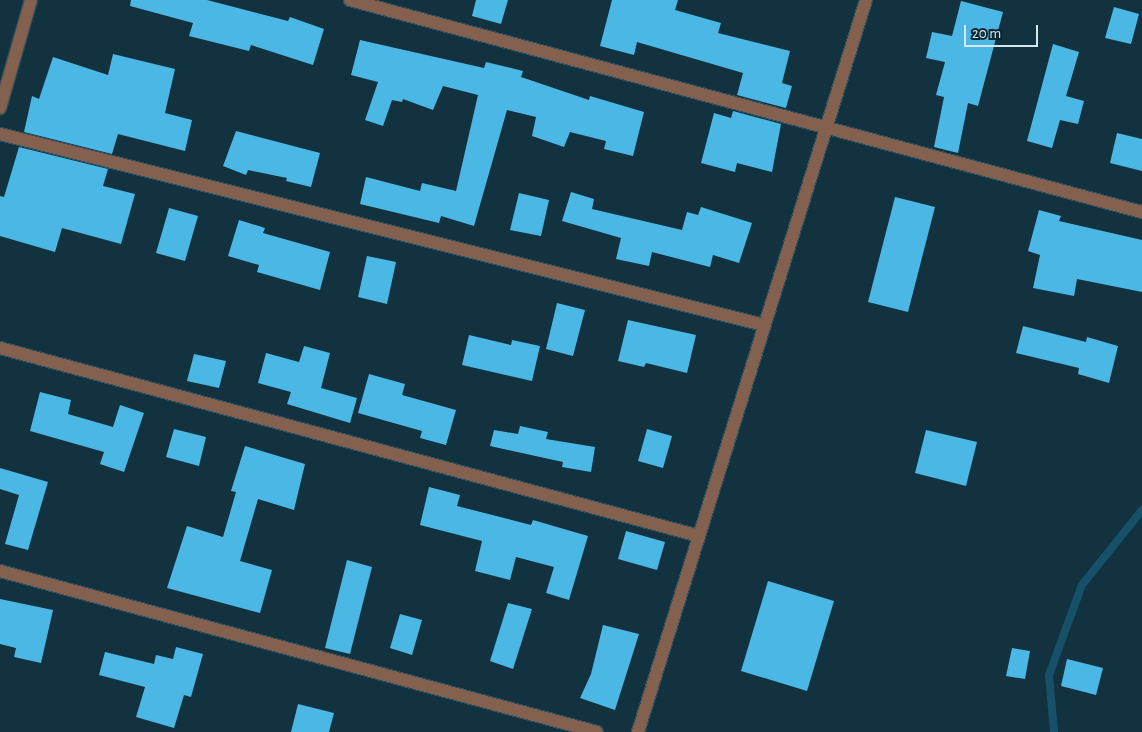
<!DOCTYPE html>
<style>
body{margin:0}
#map{position:relative;width:1142px;height:732px;overflow:hidden;background:#13323f;font-family:"Alegreya Sans",sans-serif}
div>[style]{position:absolute}
[style*='--x']{left:calc(var(--x)*1px);top:calc(var(--y)*1px);width:calc(var(--w)*1px);rotate:calc(var(--a)*1deg)}
.stream>*{height:8px;margin:-4px;padding:0 4px;transform-origin:4px;border-radius:4px;background:#165169}
.building>*{inset:0;background:#4bb7e4}
.roads{filter:drop-shadow(1px 0 #324f5b) drop-shadow(-1px 0 #324f5b) drop-shadow(0 1px #324f5b) drop-shadow(0 -1px #324f5b)}
.minor>*{height:12px;margin:-6px;padding:0 6px;transform-origin:6px;border-radius:6px;background:#84614f}
span{translate:-50% -50%;white-space:nowrap;text-align:center;line-height:1.15;-webkit-text-stroke:5px #082835;paint-order:stroke}
.scale{position:absolute;left:964px;top:25px;width:74px;height:22px;box-sizing:border-box;border:2px solid #d5e6ef;border-top:0;padding-left:6px;font-size:15px;line-height:18px;white-space:nowrap;color:#d5e6ef;-webkit-text-stroke:4px #082835;paint-order:stroke}
</style>
<div id="map">
<div class="stream">
<i style="--x:1054;--y:732;--w:57;--a:-95"></i>
<i style="--x:1049;--y:675;--w:96;--a:-69.9"></i>
<i style="--x:1082;--y:585;--w:96;--a:-51.3"></i>
</div>
<div class="building">
<i style="clip-path:polygon(131px 0,207px 0,288px 21px,290px 17px,324px 29px,313px 65px,251px 45px,249px 51px,189px 36px,193px 23px,130px 6px)"></i>
<i style="clip-path:polygon(476px 0,508px 0,501px 24px,472px 16px)"></i>
<i style="clip-path:polygon(612px 0,678px 0,675px 10px,721px 23px,718px 33px,790px 51px,782px 83px,792px 86px,786px 108px,737px 95px,743px 73px,637px 42px,634px 55px,600px 46px)"></i>
<i style="clip-path:polygon(961px 1px,1003px 12px,978px 106px,968px 103px,958px 153px,934px 147px,944px 97px,936px 95px,945px 62px,926px 58px,932px 32px,952px 36px)"></i>
<i style="clip-path:polygon(1114px 7px,1139px 14px,1131px 44px,1105px 38px)"></i>
<i style="clip-path:polygon(360px 40px,484px 68px,486px 62px,523px 71px,521px 77px,589px 100px,590px 96px,644px 112px,633px 156px,604px 149px,606px 141px,570px 132px,564px 147px,532px 136px,536px 117px,507px 110px,474px 226px,441px 216px,439px 223px,360px 204px,366px 177px,420px 191px,422px 183px,456px 191px,478px 95px,443px 86px,433px 110px,403px 99px,402px 102px,392px 100px,383px 126px,365px 120px,378px 82px,351px 75px)"></i>
<i style="clip-path:polygon(1053px 44px,1079px 52px,1066px 96px,1084px 101px,1078px 124px,1060px 120px,1052px 148px,1027px 141px)"></i>
<i style="clip-path:polygon(113px 54px,175px 69px,165px 113px,192px 120px,185px 151px,118px 134px,112px 154px,24px 132px,32px 96px,39px 99px,53px 57px,108px 75px)"></i>
<i style="clip-path:polygon(733px 111px,781px 124px,772px 172px,737px 163px,735px 172px,701px 163px,714px 113px,731px 118px)"></i>
<i style="clip-path:polygon(236px 131px,320px 153px,311px 187px,286px 181px,287px 178px,248px 170px,246px 175px,223px 166px)"></i>
<i style="clip-path:polygon(1117px 133px,1142px 139px,1142px 171px,1110px 163px)"></i>
<i style="clip-path:polygon(19px 147px,108px 169px,103px 186px,135px 194px,121px 244px,62px 228px,55px 252px,0 236px,0 196px,4px 197px)"></i>
<i style="clip-path:polygon(571px 192px,594px 199px,592px 209px,682px 230px,687px 212px,698px 215px,701px 207px,752px 223px,739px 263px,713px 255px,710px 267px,652px 252px,649px 266px,616px 259px,621px 238px,562px 221px)"></i>
<i style="clip-path:polygon(519px 193px,549px 200px,541px 236px,510px 230px)"></i>
<i style="clip-path:polygon(895px 197px,935px 207px,908px 312px,868px 302px)"></i>
<i style="clip-path:polygon(169px 208px,198px 216px,185px 261px,156px 253px)"></i>
<i style="clip-path:polygon(1039px 210px,1061px 216px,1059px 221px,1142px 240px,1142px 292px,1077px 279px,1074px 296px,1033px 288px,1040px 255px,1028px 251px)"></i>
<i style="clip-path:polygon(239px 220px,265px 228px,263px 233px,330px 252px,320px 290px,257px 272px,259px 265px,228px 256px)"></i>
<i style="clip-path:polygon(367px 256px,396px 262px,387px 304px,358px 297px)"></i>
<i style="clip-path:polygon(557px 303px,585px 310px,573px 356px,546px 349px)"></i>
<i style="clip-path:polygon(628px 320px,696px 335px,687px 373px,646px 363px,644px 367px,618px 361px)"></i>
<i style="clip-path:polygon(1023px 326px,1086px 342px,1087px 337px,1118px 346px,1109px 383px,1078px 374px,1079px 368px,1016px 353px)"></i>
<i style="clip-path:polygon(469px 335px,511px 345px,512px 340px,540px 346px,532px 381px,462px 365px)"></i>
<i style="clip-path:polygon(304px 346px,330px 353px,321px 388px,357px 398px,350px 423px,287px 404px,291px 392px,258px 383px,266px 353px,299px 362px)"></i>
<i style="clip-path:polygon(194px 354px,226px 361px,219px 388px,187px 381px)"></i>
<i style="clip-path:polygon(369px 374px,405px 384px,402px 395px,456px 410px,446px 445px,420px 438px,422px 431px,358px 413px)"></i>
<i style="clip-path:polygon(40px 392px,71px 400px,68px 414px,113px 427px,120px 405px,144px 413px,124px 472px,100px 464px,104px 452px,30px 431px)"></i>
<i style="clip-path:polygon(520px 426px,548px 432px,546px 439px,595px 447px,591px 472px,562px 467px,563px 462px,490px 446px,494px 430px,518px 434px)"></i>
<i style="clip-path:polygon(174px 429px,206px 437px,199px 466px,166px 457px)"></i>
<i style="clip-path:polygon(647px 429px,672px 436px,663px 468px,638px 461px)"></i>
<i style="clip-path:polygon(926px 430px,977px 442px,966px 486px,915px 473px)"></i>
<i style="clip-path:polygon(245px 446px,305px 464px,294px 510px,258px 499px,240px 561px,272px 570px,260px 613px,167px 588px,187px 526px,223px 537px,236px 492px,231px 491px)"></i>
<i style="clip-path:polygon(0 468px,48px 482px,28px 550px,5px 544px,19px 495px,0 489px)"></i>
<i style="clip-path:polygon(429px 487px,460px 495px,457px 506px,531px 525px,533px 520px,588px 536px,569px 600px,546px 593px,554px 567px,516px 557px,510px 580px,475px 571px,482px 541px,420px 525px)"></i>
<i style="clip-path:polygon(626px 531px,665px 542px,657px 570px,618px 559px)"></i>
<i style="clip-path:polygon(347px 560px,372px 567px,350px 654px,325px 648px)"></i>
<i style="clip-path:polygon(768px 581px,834px 601px,807px 691px,741px 671px)"></i>
<i style="clip-path:polygon(0 599px,53px 610px,41px 663px,14px 657px,16px 648px,0 644px)"></i>
<i style="clip-path:polygon(508px 603px,532px 609px,513px 669px,490px 661px)"></i>
<i style="clip-path:polygon(400px 614px,422px 620px,412px 655px,390px 648px)"></i>
<i style="clip-path:polygon(603px 625px,639px 634px,615px 710px,580px 698px,591px 674px)"></i>
<i style="clip-path:polygon(176px 647px,203px 654px,191px 697px,184px 695px,174px 728px,136px 717px,145px 687px,99px 675px,105px 652px,154px 664px,156px 655px,173px 659px)"></i>
<i style="clip-path:polygon(1012px 648px,1030px 651px,1025px 679px,1006px 676px)"></i>
<i style="clip-path:polygon(1067px 659px,1103px 668px,1096px 695px,1061px 686px)"></i>
<i style="clip-path:polygon(298px 704px,334px 713px,329px 732px,291px 732px)"></i>
</div>
<div class="roads">
<div class="minor">
<i style="--x:350;--y:0;--w:820;--a:14.99"></i>
<i style="--x:0;--y:108;--w:112;--a:-74"></i>
<i style="--x:0;--y:134;--w:788;--a:14.04"></i>
<i style="--x:0;--y:348;--w:724;--a:15.05"></i>
<i style="--x:0;--y:571;--w:618;--a:15.09"></i>
<i style="--x:638;--y:732;--w:767;--a:-72.7"></i>
</div>
</div>
<div class="scale">20 m</div>
</div>
